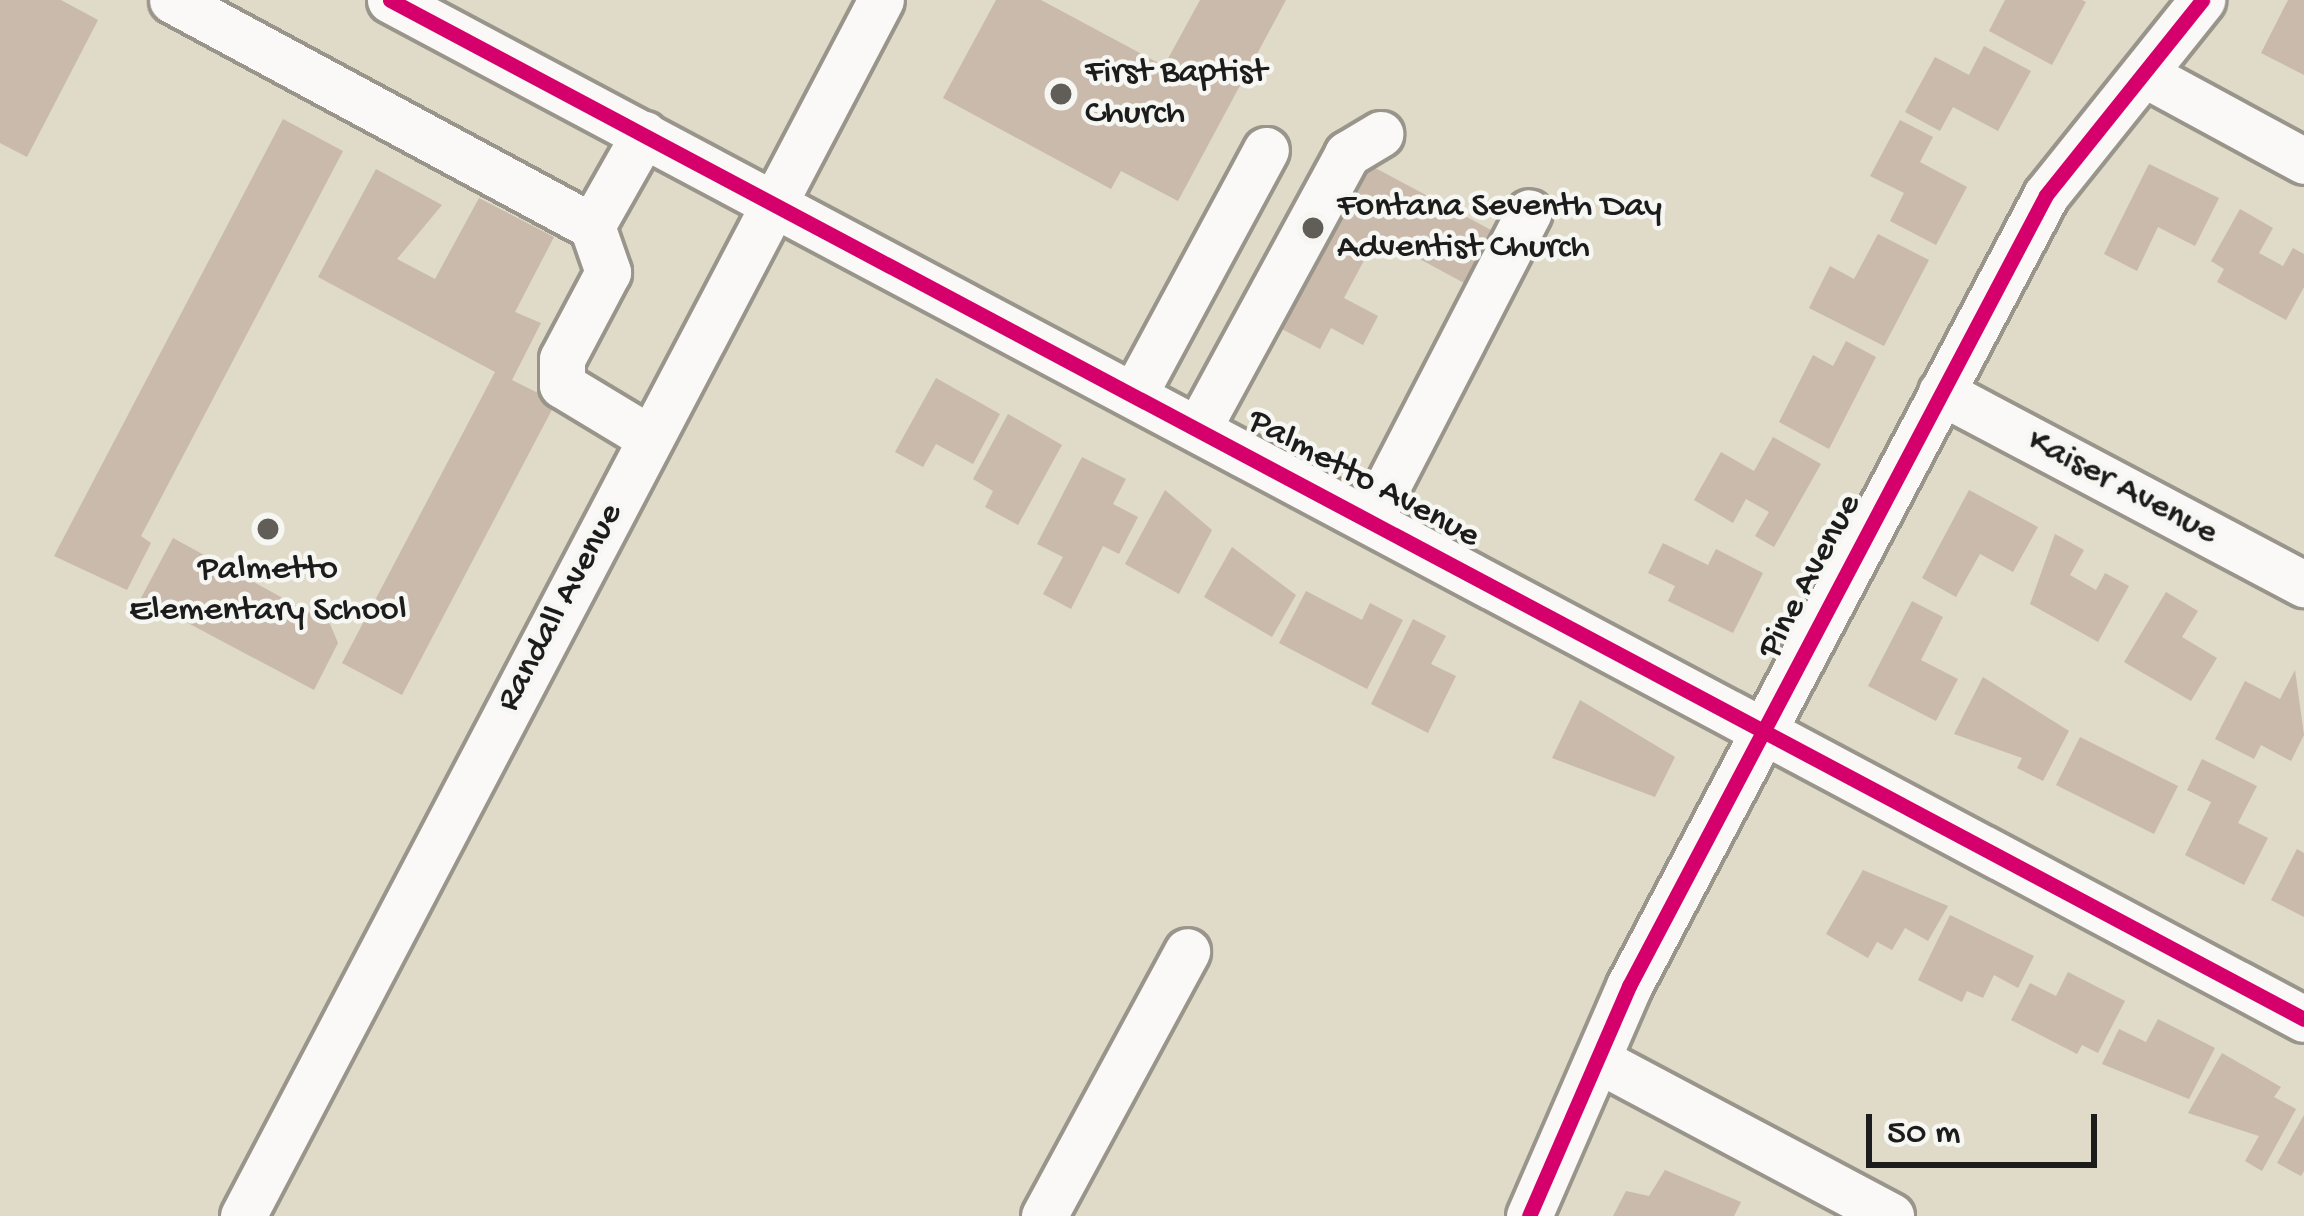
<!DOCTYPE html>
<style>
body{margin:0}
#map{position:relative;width:2304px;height:1216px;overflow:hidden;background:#e0dac8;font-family:"Gochi Hand",sans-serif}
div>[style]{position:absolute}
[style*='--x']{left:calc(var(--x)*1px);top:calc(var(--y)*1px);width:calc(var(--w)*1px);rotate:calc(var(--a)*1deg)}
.building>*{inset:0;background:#c9baac}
.roads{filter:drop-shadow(3px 0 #99958b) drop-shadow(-3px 0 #99958b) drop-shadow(0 3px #99958b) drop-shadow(0 -3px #99958b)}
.minor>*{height:45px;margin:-22.5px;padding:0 22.5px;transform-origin:22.5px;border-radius:22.5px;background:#faf9f7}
.cycleway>*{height:15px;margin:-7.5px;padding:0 7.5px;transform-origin:7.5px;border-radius:7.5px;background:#d6006c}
.dots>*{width:33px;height:33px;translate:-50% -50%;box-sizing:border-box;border:6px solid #f6f6f2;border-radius:50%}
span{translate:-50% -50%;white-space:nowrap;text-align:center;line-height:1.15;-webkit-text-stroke:9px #f6f6f2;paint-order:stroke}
.poi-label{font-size:36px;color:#1c1c1c}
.left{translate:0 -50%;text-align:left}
.street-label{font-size:36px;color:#1c1c1c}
.scale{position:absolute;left:1866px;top:1114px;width:231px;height:54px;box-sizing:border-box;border:6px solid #1c1c1c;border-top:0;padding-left:15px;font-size:36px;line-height:42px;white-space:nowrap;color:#1c1c1c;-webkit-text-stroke:9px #f6f6f2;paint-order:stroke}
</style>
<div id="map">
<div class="building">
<i style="clip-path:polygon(0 0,61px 0,98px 20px,27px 157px,0 143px)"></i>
<i style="clip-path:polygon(996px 0,1041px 0,1164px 66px,1200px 0,1286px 0,1178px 201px,1121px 171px,1111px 189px,943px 98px)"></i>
<i style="clip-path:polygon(2005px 0,2082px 0,2086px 2px,2052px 65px,1989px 31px)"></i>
<i style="clip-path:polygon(2288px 0,2304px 0,2304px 75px,2261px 53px)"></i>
<i style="clip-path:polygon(1984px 46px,2031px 71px,1998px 131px,1953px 107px,1940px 131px,1905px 112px,1935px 57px,1969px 75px)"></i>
<i style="clip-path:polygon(283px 119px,343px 151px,141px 536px,151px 543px,127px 590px,54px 556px)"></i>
<i style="clip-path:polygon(1900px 120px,1933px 137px,1920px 162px,1967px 187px,1936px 245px,1890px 221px,1904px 193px,1870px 176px)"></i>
<i style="clip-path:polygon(1353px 156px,1506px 238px,1477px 290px,1377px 236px,1344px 298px,1378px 316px,1363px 345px,1331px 328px,1320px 349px,1265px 320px)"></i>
<i style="clip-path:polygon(2149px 164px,2219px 198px,2195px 246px,2158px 227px,2137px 271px,2104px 254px)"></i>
<i style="clip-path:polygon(376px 169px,442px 205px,397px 259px,435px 279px,479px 198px,554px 237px,515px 312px,541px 323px,512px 380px,556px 402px,402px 695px,342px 663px,495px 372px,318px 277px)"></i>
<i style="clip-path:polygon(2240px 209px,2273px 228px,2259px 253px,2283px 266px,2293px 248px,2304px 254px,2304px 287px,2286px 320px,2217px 282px,2224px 269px,2211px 261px)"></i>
<i style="clip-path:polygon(1878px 234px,1929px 260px,1884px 346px,1809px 308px,1830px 266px,1854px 279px)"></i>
<i style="clip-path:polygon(1846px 341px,1876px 357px,1829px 449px,1779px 422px,1813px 355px,1833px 366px)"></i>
<i style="clip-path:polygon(936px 378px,1000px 414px,973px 464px,936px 444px,923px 467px,895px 452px)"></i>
<i style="clip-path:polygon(1008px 414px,1062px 445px,1018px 525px,985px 507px,993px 491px,973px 479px)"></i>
<i style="clip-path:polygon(1773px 437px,1821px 464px,1774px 547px,1755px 536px,1769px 512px,1746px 499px,1733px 523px,1694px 500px,1721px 452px,1754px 471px)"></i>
<i style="clip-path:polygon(1082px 457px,1126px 479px,1113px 504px,1138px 517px,1119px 554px,1103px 546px,1071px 609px,1043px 594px,1063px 557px,1037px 544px)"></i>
<i style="clip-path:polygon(1165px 490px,1212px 530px,1179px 594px,1125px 564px)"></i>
<i style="clip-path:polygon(1969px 490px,2038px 527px,2013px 572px,1980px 554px,1956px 597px,1922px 578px)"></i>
<i style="clip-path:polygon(2055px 534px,2084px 550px,2070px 575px,2096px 590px,2105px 573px,2129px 586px,2098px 642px,2030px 604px)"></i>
<i style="clip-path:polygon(173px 538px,330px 624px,338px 643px,314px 690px,141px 598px)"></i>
<i style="clip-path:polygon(1663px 543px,1708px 565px,1716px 549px,1763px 573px,1733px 633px,1668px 601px,1675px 586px,1648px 573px)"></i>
<i style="clip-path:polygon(1232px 547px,1296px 595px,1272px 637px,1204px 597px)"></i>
<i style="clip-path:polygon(1306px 591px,1362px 620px,1370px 603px,1403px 620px,1367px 689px,1279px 643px)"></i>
<i style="clip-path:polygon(2166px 592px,2198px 611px,2182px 637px,2217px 658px,2191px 701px,2124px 662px)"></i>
<i style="clip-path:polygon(1912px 601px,1943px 617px,1921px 660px,1958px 679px,1936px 721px,1868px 686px)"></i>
<i style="clip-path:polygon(1413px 619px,1446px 636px,1431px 664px,1456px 676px,1428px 733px,1371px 704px)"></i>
<i style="clip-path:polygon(2295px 670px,2304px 735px,2291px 761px,2261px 745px,2254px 759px,2215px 739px,2245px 681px,2280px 699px)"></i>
<i style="clip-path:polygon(1983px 677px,2069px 731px,2043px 781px,2017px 768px,2022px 758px,1954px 734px)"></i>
<i style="clip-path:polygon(1580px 700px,1675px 757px,1655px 797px,1552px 758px)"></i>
<i style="clip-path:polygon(2080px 737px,2178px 786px,2154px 834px,2056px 785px)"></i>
<i style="clip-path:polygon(2202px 759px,2257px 786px,2238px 823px,2268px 838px,2244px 885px,2185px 855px,2211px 802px,2187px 790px)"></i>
<i style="clip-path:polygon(2297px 849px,2304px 853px,2304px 917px,2271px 900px)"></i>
<i style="clip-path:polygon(1863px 870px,1948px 906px,1928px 941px,1905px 928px,1892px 950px,1877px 942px,1868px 958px,1826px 934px)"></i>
<i style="clip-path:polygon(1950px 915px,2034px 956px,2018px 988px,1994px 975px,1983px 998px,1967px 991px,1962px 1002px,1918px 980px)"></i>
<i style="clip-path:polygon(2068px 972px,2125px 1001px,2098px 1053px,2082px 1045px,2077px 1054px,2011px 1020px,2030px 983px,2056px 996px)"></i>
<i style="clip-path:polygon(2158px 1019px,2215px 1048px,2189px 1099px,2102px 1064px,2119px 1029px,2146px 1042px)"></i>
<i style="clip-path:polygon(2222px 1053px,2281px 1087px,2274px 1097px,2296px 1109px,2262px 1171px,2245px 1161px,2259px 1136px,2188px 1113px)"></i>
<i style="clip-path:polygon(2304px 1115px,2304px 1171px,2301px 1176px,2277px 1163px)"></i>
<i style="clip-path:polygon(1665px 1170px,1741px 1202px,1734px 1216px,1613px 1216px,1626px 1191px,1649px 1196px)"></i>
</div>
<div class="roads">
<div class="minor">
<i style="--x:172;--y:0;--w:477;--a:28.3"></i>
<i style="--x:592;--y:226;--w:49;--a:70.8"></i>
<i style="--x:608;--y:272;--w:98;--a:117.9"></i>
<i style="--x:562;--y:359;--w:26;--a:90"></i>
<i style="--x:562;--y:385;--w:103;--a:31.1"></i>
<i style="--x:390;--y:0;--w:2168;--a:28.03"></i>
<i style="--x:2144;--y:74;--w:182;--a:28.5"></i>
<i style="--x:592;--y:226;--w:106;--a:-60.5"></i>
<i style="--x:1941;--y:392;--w:411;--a:27.9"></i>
<i style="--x:1135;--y:393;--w:276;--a:-61.7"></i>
<i style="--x:1199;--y:427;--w:311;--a:-61.5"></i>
<i style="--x:1347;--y:154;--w:39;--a:-31"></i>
<i style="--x:1371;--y:518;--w:344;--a:-62.7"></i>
<i style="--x:1598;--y:1060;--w:332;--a:28"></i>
<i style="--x:243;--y:1216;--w:1373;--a:-62.32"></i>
<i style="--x:1044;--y:1216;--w:301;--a:-61.6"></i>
<i style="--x:1529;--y:1216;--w:251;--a:-66.5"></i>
<i style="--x:1629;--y:986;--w:894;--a:-62.2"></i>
<i style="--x:2046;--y:195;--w:250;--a:-51.3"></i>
</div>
</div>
<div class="cycleway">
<i style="--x:390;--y:0;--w:2168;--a:28.03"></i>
<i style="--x:1529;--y:1216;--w:251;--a:-66.5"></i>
<i style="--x:1629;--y:986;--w:894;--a:-62.2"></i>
<i style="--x:2046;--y:195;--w:250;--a:-51.3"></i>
</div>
<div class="dots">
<i style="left:1061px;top:94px;background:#615e58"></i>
<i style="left:1313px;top:228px;background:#615e58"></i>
<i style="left:268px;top:529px;background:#615e58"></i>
</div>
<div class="poi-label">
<span class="left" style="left:1085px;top:94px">First Baptist<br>Church</span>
<span class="left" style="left:1337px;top:228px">Fontana Seventh Day<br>Adventist Church</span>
<span style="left:268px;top:591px">Palmetto<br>Elementary School</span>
</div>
<div class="street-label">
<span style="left:1363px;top:480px;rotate:28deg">Palmetto Avenue</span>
<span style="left:2122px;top:488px;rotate:28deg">Kaiser Avenue</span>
<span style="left:1811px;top:577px;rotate:-62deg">Pine Avenue</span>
<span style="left:561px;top:608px;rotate:-62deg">Randall Avenue</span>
</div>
<div class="scale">50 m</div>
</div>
